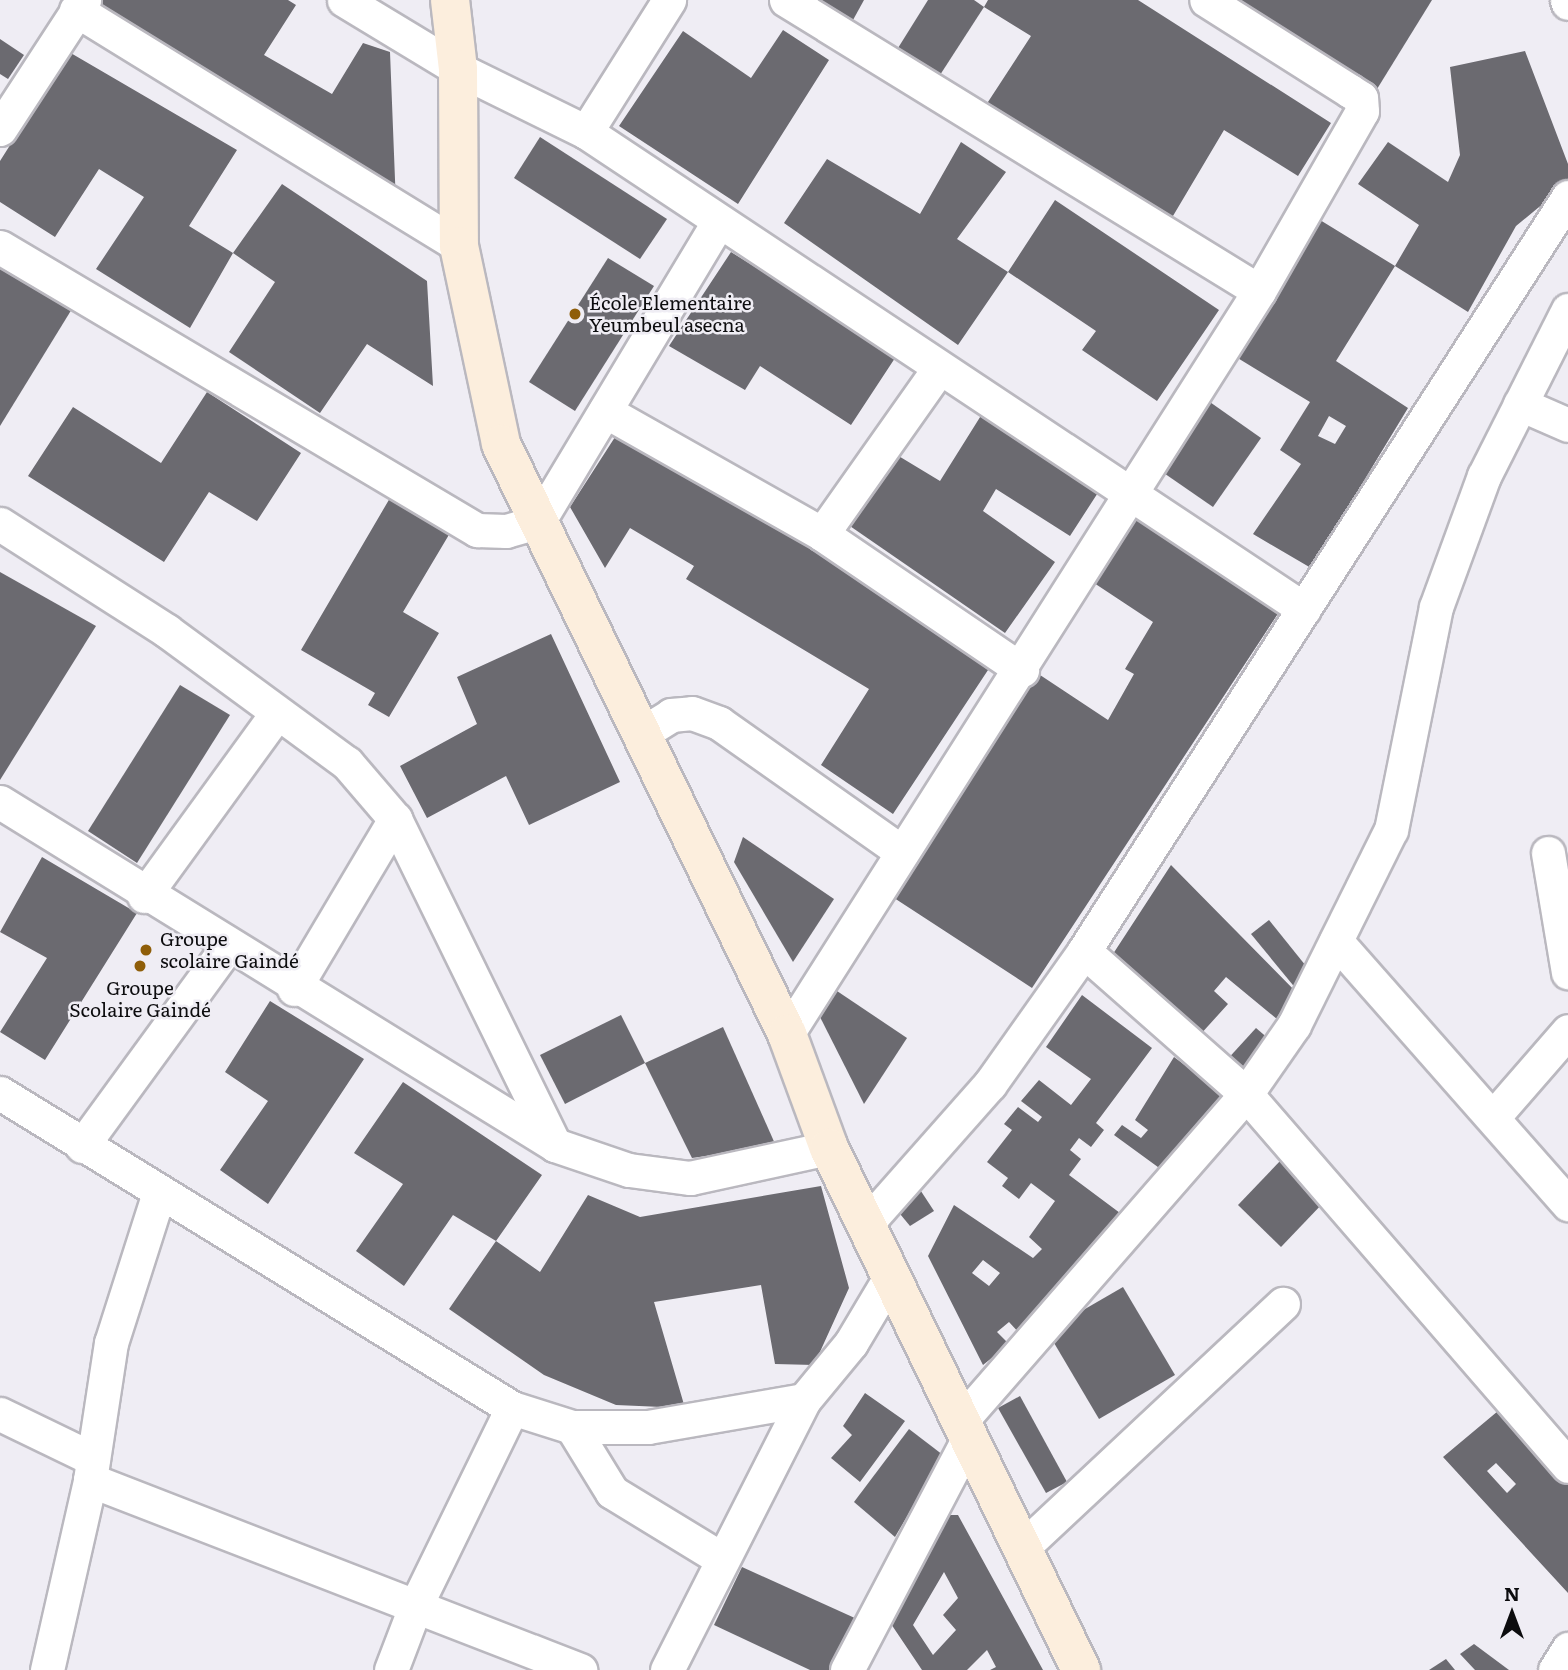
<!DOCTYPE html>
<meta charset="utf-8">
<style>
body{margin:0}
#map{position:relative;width:1568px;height:1670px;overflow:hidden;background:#efedf4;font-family:Literata,serif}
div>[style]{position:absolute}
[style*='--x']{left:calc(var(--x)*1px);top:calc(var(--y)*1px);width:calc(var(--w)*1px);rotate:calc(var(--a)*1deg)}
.building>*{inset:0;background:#6b6a70}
.roads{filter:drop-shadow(2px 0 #bab8bf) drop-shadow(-2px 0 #bab8bf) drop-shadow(0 2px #bab8bf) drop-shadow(0 -2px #bab8bf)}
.street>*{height:33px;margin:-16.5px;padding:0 16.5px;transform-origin:16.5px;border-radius:16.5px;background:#fff}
.secondary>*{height:38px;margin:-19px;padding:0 19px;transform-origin:19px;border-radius:19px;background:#fceedd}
.dots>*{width:19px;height:19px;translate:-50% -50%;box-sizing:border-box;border:4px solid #efedf4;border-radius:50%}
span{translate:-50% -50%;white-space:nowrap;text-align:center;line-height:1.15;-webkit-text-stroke:5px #efedf4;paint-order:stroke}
.poi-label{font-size:19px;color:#0c0c0e}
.left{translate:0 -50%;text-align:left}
.north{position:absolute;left:1477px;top:1579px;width:70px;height:70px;-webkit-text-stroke:5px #efedf4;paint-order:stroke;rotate:0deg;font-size:19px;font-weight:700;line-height:28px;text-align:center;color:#0c0c0e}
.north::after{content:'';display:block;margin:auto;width:24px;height:32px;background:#0c0c0e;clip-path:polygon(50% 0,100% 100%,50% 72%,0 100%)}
</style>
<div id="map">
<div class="building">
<i style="clip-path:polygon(99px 0,288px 0,296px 5px,264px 55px,332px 94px,363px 43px,390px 52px,396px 205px,92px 11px)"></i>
<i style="clip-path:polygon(818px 0,864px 0,853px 20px)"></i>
<i style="clip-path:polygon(928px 0,974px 0,984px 7px,940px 75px,898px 48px)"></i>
<i style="clip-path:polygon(988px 0,1138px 0,1331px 123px,1298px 176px,1224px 130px,1170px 221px,986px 105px,1031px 36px,984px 7px)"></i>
<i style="clip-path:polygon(1238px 0,1432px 0,1369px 102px,1230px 11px)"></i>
<i style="clip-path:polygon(783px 30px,829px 60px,738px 204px,619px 126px,683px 31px,751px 78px)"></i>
<i style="clip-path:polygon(0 39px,24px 55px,8px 79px,0 74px)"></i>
<i style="clip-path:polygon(1525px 51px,1568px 164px,1568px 183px,1516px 226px,1468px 312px,1395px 266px,1419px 225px,1358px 184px,1388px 142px,1448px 182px,1460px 155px,1450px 67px)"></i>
<i style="clip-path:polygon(69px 52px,237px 150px,189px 226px,233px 253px,190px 328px,96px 269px,144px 197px,99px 169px,55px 237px,0 202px,0 161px)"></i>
<i style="clip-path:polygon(540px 137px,667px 219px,640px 259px,514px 178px)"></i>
<i style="clip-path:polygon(961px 142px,1006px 172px,957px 239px,1008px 272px,1055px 200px,1219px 310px,1157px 401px,1082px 350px,1096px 331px,1008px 272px,958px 345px,784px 223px,827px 159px,920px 214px)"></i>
<i style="clip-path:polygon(282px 184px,427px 281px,433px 386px,367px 344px,320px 413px,229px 352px,275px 282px,233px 253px)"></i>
<i style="clip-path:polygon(evenodd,1320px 220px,1395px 266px,1336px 361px,1408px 408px,1311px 568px,1253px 534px,1301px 464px,1280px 450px,1310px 402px,1236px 357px,1320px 220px,1329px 416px,1346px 426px,1335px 444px,1318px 436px,1329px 416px)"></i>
<i style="clip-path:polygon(731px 252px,897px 355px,851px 425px,760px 366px,745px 390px,669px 346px)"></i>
<i style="clip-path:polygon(608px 258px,654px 286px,575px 411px,529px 382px)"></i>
<i style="clip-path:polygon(0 259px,75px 304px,0 426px)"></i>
<i style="clip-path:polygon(207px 392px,301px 453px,257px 521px,209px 492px,164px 562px,28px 476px,73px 407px,161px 463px)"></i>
<i style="clip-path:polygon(1207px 400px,1261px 438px,1213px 507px,1158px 469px)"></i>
<i style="clip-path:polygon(982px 414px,1101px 488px,1070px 536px,996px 489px,983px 511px,1055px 562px,1005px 633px,847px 524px,892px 452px,940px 481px)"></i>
<i style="clip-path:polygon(617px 434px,780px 528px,990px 667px,893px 814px,821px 765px,869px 689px,686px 579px,694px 566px,630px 528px,605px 568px,570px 507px)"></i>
<i style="clip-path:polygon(390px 498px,450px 533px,403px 612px,439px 633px,389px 717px,368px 705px,375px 693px,301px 650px)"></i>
<i style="clip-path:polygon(1135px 509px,1283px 606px,1032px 988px,888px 894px,1034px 671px,1108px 720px,1134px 674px,1125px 669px,1153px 622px,1091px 581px)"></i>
<i style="clip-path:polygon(0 572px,96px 626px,0 780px)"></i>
<i style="clip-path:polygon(551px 634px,620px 782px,529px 825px,506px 776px,427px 818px,400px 766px,477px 724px,457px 677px)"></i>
<i style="clip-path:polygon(180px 685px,230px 715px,137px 863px,88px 831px)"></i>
<i style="clip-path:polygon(743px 837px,834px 899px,793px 962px,734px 862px)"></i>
<i style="clip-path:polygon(42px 857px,137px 913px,45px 1060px,0 1032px,47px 958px,0 932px)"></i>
<i style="clip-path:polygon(1171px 865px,1301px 997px,1283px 1024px,1226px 977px,1214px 991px,1228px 1004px,1199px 1036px,1111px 957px)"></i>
<i style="clip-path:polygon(1269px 920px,1314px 976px,1297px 990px,1251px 934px)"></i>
<i style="clip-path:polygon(837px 991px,907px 1038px,864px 1104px,819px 1015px)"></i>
<i style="clip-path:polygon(evenodd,1082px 995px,1152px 1048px,1096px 1123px,1104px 1130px,1091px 1147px,1079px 1138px,1070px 1150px,1081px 1159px,1069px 1175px,1120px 1213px,1021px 1335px,1009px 1322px,997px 1332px,1009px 1344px,983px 1365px,928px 1256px,954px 1205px,1033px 1258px,1042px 1249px,1029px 1237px,1055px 1201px,1031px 1183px,1019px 1199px,1002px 1186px,1008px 1178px,987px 1162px,1012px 1130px,1004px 1124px,1018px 1107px,1038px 1122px,1042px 1117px,1021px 1101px,1039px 1080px,1071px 1105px,1091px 1079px,1046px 1047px,1082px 995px,983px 1260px,1000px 1273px,989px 1286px,972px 1273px,983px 1260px)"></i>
<i style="clip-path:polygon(270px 1001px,364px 1059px,268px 1204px,220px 1170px,268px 1101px,225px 1072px)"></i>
<i style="clip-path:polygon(621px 1015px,645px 1063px,565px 1104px,540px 1055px)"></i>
<i style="clip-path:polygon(723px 1027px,776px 1146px,692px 1158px,645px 1063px)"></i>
<i style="clip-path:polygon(1256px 1028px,1270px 1040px,1238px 1075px,1224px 1063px)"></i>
<i style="clip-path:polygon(1174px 1057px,1225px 1095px,1162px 1170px,1114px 1135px,1122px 1125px,1141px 1138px,1148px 1130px,1135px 1120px)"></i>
<i style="clip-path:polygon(403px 1082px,542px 1175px,496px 1241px,453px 1215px,404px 1286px,356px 1251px,403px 1184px,354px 1153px)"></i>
<i style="clip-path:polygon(1281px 1160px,1324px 1202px,1281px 1247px,1238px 1205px)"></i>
<i style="clip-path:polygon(915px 1182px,934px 1211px,910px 1226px,891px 1203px)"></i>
<i style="clip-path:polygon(821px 1186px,849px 1288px,814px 1365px,775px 1364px,761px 1285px,654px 1302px,685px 1408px,616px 1405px,544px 1375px,449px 1309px,496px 1241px,540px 1272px,588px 1195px,640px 1217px)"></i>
<i style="clip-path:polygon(1123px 1287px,1175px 1375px,1099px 1419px,1047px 1331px)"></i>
<i style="clip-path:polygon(865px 1393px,905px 1421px,860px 1482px,831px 1458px,852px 1435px,843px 1426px)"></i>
<i style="clip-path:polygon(1020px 1396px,1067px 1482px,1046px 1493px,998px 1408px)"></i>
<i style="clip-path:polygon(evenodd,1498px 1411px,1568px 1483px,1568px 1593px,1443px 1457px,1498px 1411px,1496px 1463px,1516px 1484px,1507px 1493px,1487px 1471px,1496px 1463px)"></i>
<i style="clip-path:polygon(909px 1429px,943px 1455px,895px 1537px,854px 1502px)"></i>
<i style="clip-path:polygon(evenodd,942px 1515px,958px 1515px,1043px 1670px,990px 1670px,996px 1667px,987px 1650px,967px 1670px,922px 1670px,885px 1615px,942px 1515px,944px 1572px,958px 1598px,943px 1615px,956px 1630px,933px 1655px,913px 1625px,944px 1572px)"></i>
<i style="clip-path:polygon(742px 1567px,857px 1619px,834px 1670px,810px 1670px,714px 1625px)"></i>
<i style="clip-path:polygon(1474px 1644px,1509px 1670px,1475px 1670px,1460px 1654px)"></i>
<i style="clip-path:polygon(1446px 1659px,1455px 1670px,1429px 1670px)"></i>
</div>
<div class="roads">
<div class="street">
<i style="--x:344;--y:0;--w:133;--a:31.2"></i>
<i style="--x:458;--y:69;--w:143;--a:26.2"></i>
<i style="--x:586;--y:132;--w:862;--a:33.6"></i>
<i style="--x:786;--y:0;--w:555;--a:31.6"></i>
<i style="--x:1567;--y:0;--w:3;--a:72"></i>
<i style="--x:76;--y:10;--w:450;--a:31.6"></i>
<i style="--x:0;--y:129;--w:154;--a:-56.9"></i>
<i style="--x:586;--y:132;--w:156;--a:-57.8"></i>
<i style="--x:0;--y:247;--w:555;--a:30.68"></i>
<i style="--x:477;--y:530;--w:29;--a:2"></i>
<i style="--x:506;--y:531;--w:33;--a:-16"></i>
<i style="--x:538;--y:522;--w:348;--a:-59"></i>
<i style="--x:1520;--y:404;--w:52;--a:23.6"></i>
<i style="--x:605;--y:411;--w:249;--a:29.5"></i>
<i style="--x:822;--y:534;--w:242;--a:34.2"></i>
<i style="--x:0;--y:524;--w:198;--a:32.6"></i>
<i style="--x:167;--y:631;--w:223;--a:36.3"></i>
<i style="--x:347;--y:763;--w:74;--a:49.4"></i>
<i style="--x:395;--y:819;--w:363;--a:63.9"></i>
<i style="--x:822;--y:534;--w:199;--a:-54.8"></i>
<i style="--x:641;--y:734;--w:36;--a:-32"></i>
<i style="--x:671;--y:715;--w:21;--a:-5"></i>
<i style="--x:692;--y:713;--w:29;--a:20"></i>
<i style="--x:719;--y:723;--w:224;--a:35.2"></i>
<i style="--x:0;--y:802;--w:652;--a:31.72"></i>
<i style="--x:555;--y:1145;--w:78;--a:18.7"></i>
<i style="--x:629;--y:1170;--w:62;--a:7.5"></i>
<i style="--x:690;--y:1178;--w:142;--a:-12.2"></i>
<i style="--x:1548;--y:853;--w:121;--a:80.5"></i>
<i style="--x:144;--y:896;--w:226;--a:-54"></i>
<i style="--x:1336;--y:941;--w:351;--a:48.6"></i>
<i style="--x:1084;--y:951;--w:216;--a:41.4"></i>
<i style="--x:1246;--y:1094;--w:492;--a:49.1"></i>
<i style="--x:294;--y:989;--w:198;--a:-59.3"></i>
<i style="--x:787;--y:1034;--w:880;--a:-57.57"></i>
<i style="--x:1259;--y:291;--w:207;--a:-60.2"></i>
<i style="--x:1362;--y:111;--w:13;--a:-94"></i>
<i style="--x:1361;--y:98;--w:13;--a:-148"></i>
<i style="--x:1350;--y:91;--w:170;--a:-147.7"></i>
<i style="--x:0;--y:1093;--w:601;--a:31.6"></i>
<i style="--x:512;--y:1408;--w:63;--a:17.6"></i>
<i style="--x:572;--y:1427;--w:76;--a:0"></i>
<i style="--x:648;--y:1427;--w:158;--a:-9.8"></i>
<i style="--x:804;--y:1400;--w:74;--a:-50.5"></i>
<i style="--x:851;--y:1343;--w:78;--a:-59.2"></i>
<i style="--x:1495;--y:1115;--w:111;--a:-49"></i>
<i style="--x:82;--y:1146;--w:246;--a:-53.9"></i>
<i style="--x:866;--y:1224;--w:187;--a:-48.5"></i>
<i style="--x:990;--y:1084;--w:163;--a:-54.7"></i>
<i style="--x:1084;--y:951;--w:896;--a:-57.3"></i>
<i style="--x:0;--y:1414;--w:103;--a:25.8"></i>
<i style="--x:961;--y:1421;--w:434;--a:-48.9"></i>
<i style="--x:1246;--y:1094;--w:84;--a:-55.2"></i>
<i style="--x:1294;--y:1025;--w:218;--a:-63.6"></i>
<i style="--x:1391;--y:830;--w:227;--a:-78.6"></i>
<i style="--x:1436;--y:607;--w:140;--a:-69.9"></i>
<i style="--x:1484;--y:476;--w:186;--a:-63.2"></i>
<i style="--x:572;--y:1427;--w:76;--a:58.4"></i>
<i style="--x:612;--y:1492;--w:127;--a:31.4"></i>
<i style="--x:90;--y:1480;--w:526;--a:21.19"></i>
<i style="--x:1023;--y:1547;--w:356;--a:-43.1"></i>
<i style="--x:47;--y:1670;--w:195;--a:-77.2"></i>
<i style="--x:90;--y:1480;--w:139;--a:-81.3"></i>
<i style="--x:111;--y:1343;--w:157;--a:-72.3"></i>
<i style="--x:391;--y:1670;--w:67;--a:-69.1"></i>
<i style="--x:415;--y:1607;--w:221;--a:-64"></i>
<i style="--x:667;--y:1670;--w:303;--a:-63.1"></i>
<i style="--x:847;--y:1670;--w:262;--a:-62.3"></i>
<i style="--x:1555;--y:1670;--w:25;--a:-58"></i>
</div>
<div class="secondary">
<i style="--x:450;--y:0;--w:69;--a:83.4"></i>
<i style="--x:458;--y:69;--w:177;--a:89.7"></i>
<i style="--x:459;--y:246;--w:202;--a:78"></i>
<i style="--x:501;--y:444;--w:656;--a:64.14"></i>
<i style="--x:787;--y:1034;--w:121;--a:69.8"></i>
<i style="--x:829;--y:1148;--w:580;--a:64.23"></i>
</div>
</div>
<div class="dots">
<i style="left:575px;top:314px;background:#8f5e09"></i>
<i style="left:146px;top:950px;background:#8f5e09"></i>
<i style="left:140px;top:966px;background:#8f5e09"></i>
</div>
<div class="poi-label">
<span class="left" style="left:589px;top:314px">École Elementaire<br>Yeumbeul asecna</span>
<span class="left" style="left:160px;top:950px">Groupe<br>scolaire Gaindé</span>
<span style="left:140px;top:999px">Groupe<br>Scolaire Gaindé</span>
</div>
<div class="north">N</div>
</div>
